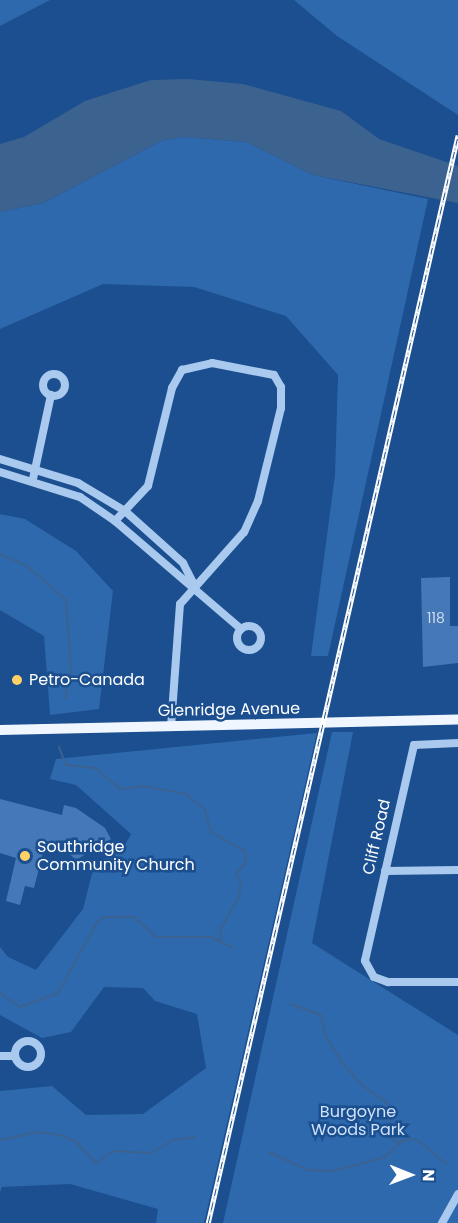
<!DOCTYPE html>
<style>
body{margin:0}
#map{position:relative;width:458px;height:1223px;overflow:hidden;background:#1b4f8f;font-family:Poppins,sans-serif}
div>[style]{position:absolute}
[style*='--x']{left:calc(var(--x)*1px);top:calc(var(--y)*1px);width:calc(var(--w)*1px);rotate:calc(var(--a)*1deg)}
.green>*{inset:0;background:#2e69ad}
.water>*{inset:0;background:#3c6290}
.stream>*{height:2px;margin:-1px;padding:0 1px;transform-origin:1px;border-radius:1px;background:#3c6290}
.building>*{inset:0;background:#4478b7}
.minor>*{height:8px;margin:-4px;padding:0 4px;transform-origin:4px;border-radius:4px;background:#a9c9ee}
.minor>.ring{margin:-4px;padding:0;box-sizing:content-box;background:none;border:8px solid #a9c9ee;border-radius:50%}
.major>*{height:10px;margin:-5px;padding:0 5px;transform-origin:5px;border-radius:5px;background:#f0f6ff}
.rail>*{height:4.5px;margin-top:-2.25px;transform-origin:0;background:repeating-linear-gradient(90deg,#1b4f8f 0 7px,#fff 0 14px);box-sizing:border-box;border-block:2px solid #fff}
.dots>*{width:16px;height:16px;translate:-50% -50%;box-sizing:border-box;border:3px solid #1b4f8f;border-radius:50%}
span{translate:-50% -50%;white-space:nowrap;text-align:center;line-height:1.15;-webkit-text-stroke:5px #1b4f8f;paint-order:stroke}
.number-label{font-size:14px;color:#d0dded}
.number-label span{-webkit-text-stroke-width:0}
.poi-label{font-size:16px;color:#fff}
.left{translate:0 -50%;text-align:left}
.street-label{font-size:16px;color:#fff}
.park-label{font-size:16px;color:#cfe3fa}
.north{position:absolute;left:380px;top:1145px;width:60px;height:60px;-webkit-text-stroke:4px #1b4f8f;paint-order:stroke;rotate:91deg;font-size:16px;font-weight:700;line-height:24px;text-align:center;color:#fff}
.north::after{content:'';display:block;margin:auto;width:21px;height:27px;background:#fff;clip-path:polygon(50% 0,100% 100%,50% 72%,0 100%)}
</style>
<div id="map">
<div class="green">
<i style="clip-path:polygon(0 0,50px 0,0 26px)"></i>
<i style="clip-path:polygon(294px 0,458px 0,458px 115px,337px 36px)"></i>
<i style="clip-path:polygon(186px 137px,246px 142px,313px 175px,428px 199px,328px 656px,311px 656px,335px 475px,338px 375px,286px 316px,194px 287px,103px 284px,0 329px,0 212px,43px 203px,163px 140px)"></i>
<i style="clip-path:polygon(0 514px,25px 519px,76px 551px,113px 591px,99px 709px,50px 715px,44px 636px,0 610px)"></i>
<i style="clip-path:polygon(332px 732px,353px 732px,312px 943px,458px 1035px,458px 1223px,223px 1223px)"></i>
<i style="clip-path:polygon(317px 733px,204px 1223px,156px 1223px,158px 1209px,70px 1184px,2px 1187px,0 1192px,0 1091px,52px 1086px,86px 1115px,143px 1114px,206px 1068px,197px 1014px,155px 1001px,143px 988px,104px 987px,71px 1032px,42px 1038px,0 1015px,0 947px,8px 957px,36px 970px,83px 909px,95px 862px,121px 852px,131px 834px,76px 785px,50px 779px,56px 759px)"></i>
</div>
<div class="water">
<i style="clip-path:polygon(188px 79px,243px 84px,341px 111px,379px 139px,458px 166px,458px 203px,313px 175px,246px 142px,186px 137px,163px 140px,43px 203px,0 212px,0 144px,24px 137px,85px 101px,151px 80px)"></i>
</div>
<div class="stream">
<i style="--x:0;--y:554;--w:30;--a:24"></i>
<i style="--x:27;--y:566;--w:52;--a:41.1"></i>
<i style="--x:66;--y:600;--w:69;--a:85.9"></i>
<i style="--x:71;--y:669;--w:30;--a:102"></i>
<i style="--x:59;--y:747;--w:19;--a:69"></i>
<i style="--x:66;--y:765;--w:29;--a:6"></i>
<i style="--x:95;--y:768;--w:33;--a:40"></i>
<i style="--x:120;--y:789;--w:23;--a:-7"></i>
<i style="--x:143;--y:786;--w:44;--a:10.5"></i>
<i style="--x:186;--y:794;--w:25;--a:40"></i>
<i style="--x:205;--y:810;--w:23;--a:75"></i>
<i style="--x:211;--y:832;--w:39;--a:29"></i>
<i style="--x:245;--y:851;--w:13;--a:90"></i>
<i style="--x:245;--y:864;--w:13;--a:132"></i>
<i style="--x:236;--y:874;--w:10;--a:61"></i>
<i style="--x:241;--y:883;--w:13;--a:99"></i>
<i style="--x:239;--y:896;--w:39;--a:119"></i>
<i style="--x:220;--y:930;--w:12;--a:81"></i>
<i style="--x:0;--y:993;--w:24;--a:35"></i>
<i style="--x:20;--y:1007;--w:40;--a:-20.2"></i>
<i style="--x:58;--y:993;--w:81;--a:-61.2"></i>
<i style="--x:97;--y:922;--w:9;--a:-32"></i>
<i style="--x:105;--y:917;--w:29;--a:0"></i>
<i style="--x:134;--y:917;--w:30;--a:42"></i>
<i style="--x:156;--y:937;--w:55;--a:0"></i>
<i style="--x:211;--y:937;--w:25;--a:26"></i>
<i style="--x:291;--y:1004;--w:32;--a:20"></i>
<i style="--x:321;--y:1015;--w:20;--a:79"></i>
<i style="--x:325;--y:1035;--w:31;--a:58"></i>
<i style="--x:341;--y:1061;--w:33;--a:49"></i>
<i style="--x:363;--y:1086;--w:29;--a:35"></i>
<i style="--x:387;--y:1103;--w:38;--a:81"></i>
<i style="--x:393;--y:1141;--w:8;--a:7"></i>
<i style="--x:0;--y:1140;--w:40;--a:-12"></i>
<i style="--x:39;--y:1132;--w:21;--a:8"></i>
<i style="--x:60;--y:1135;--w:16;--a:22"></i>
<i style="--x:75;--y:1141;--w:30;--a:46"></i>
<i style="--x:96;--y:1163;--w:21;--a:-35"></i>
<i style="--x:113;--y:1151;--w:38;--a:3"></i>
<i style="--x:151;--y:1153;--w:26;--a:-31"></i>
<i style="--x:173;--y:1140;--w:22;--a:-8"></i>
<i style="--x:269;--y:1152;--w:42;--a:25.3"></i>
<i style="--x:307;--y:1170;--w:26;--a:2"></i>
<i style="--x:333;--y:1171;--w:54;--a:-15.1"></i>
<i style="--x:385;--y:1157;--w:25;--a:-43"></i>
<i style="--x:403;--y:1140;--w:13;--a:-4"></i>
<i style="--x:416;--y:1139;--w:40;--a:39"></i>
</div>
<div class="building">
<i style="clip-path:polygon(450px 577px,450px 626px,458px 626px,458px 663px,423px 667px,421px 578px)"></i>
<i style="clip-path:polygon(0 799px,62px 815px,64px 805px,76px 808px,105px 828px,111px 839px,76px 860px,60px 845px,46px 841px,34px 888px,25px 886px,20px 905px,6px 901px,16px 858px,0 853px)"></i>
</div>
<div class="minor">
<i class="ring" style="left:43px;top:374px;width:14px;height:14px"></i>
<i style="--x:0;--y:459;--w:82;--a:17.1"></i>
<i style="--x:78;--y:483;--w:55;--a:30.8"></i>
<i style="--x:125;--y:511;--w:78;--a:41.9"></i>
<i style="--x:183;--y:563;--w:27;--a:63"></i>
<i style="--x:0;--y:472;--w:84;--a:17.4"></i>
<i style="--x:80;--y:497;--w:42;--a:34.4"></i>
<i style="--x:115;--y:521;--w:166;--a:40.6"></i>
<i style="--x:33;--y:479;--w:86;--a:-77.9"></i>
<i style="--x:115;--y:521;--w:48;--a:-46.7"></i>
<i style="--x:148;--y:486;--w:101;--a:-76.2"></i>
<i style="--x:172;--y:388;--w:21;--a:-61"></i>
<i style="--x:182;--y:370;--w:31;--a:-13"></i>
<i style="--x:212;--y:363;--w:63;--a:11"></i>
<i style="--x:274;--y:375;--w:14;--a:60"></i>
<i style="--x:281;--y:387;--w:21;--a:90"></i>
<i style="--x:281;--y:408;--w:96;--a:103.9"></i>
<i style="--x:258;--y:501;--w:34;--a:114"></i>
<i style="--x:244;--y:532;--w:96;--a:131.6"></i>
<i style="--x:180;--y:604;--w:123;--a:94.2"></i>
<i class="ring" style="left:237px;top:626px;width:16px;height:16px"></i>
<i style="--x:458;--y:743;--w:44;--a:177.4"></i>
<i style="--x:414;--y:745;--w:221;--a:102.8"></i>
<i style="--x:365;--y:961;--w:18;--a:61"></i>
<i style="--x:374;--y:977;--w:15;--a:20"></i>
<i style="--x:388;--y:982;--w:70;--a:0"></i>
<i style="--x:385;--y:871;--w:73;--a:-0.8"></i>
<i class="ring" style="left:15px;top:1041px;width:18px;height:18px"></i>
<i style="--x:0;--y:1056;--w:13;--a:0"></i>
<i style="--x:442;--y:1223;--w:33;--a:-61"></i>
</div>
<div class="major">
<i style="--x:0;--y:730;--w:458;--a:-1.3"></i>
</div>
<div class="rail">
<i style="--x:208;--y:1223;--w:1116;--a:-77.06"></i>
</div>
<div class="dots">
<i style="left:17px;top:680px;background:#ffd166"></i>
<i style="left:25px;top:856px;background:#ffd166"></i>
</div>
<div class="number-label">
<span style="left:436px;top:618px">118</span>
</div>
<div class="poi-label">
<span class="left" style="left:29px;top:680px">Petro-Canada</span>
<span class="left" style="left:37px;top:856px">Southridge<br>Community Church</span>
</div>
<div class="street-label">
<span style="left:229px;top:710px;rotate:-1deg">Glenridge Avenue</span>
<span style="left:377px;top:837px;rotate:-77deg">Cliff Road</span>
</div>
<div class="park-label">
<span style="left:358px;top:1121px">Burgoyne<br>Woods Park</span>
</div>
<div class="north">N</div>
</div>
